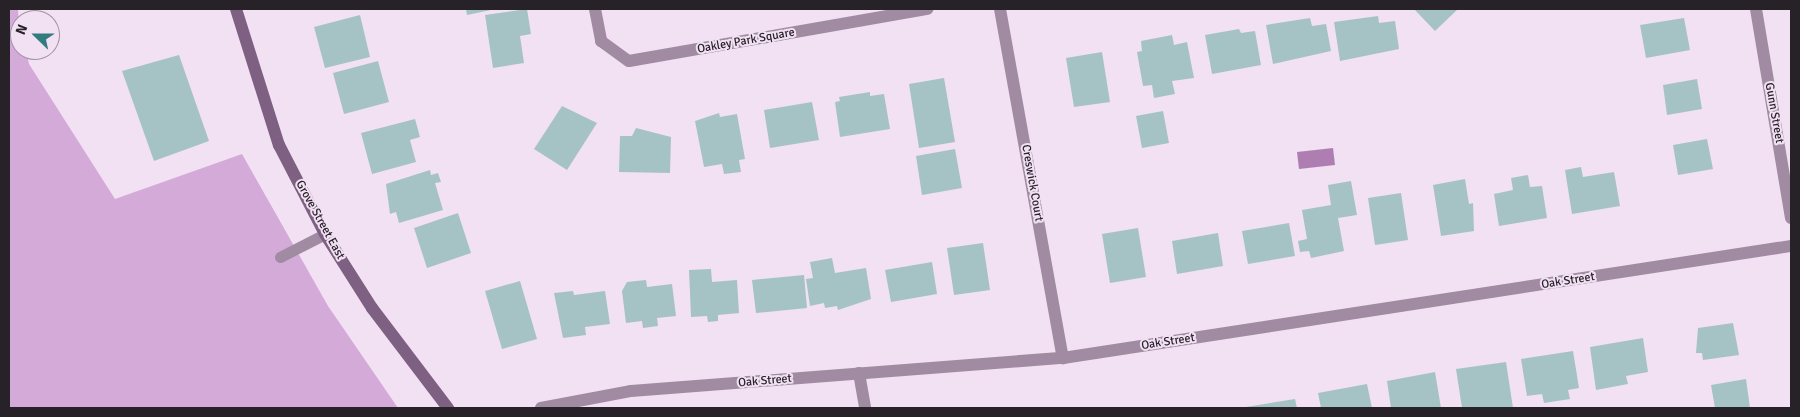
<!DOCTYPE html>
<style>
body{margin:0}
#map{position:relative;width:1800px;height:417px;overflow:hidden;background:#f2e0f3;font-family:Signika,sans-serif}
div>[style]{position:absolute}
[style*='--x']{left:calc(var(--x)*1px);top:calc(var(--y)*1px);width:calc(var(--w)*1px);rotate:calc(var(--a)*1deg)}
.green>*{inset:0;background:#d4aad9}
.water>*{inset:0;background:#ae7eb3}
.building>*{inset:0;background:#a5c3c5}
.lane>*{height:11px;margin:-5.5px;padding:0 5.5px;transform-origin:5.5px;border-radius:5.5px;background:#a18ba3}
.street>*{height:12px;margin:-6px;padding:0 6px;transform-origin:6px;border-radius:6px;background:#a18ba3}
.secondary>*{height:12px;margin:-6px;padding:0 6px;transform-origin:6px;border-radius:6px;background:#7e6082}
span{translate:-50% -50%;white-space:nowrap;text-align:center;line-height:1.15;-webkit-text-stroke:4px #f2e0f3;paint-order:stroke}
.street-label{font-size:12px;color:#272128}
.frame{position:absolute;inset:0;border:10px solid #272128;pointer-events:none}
.north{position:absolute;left:10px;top:10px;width:50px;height:50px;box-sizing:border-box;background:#f2e0f3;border:1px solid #a194a2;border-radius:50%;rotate:292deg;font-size:14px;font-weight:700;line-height:20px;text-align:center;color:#272128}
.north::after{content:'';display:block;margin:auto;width:18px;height:22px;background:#327b7f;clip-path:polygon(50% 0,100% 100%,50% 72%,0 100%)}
</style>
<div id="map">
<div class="green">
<i style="clip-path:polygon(9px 9px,18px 9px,20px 50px,26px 50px,29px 64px,115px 199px,242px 154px,328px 306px,398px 408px,9px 408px)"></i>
</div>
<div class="water">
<i style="clip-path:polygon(1333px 148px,1335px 165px,1299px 169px,1297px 152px)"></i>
</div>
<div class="building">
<i style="clip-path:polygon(466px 9px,491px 9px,491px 10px,467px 15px)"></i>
<i style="clip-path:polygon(527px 9px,531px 34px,520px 36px,524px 63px,493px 68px,485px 15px)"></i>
<i style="clip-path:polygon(1414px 9px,1458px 9px,1435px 31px)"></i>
<i style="clip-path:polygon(360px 15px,370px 57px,325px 68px,314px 27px)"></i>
<i style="clip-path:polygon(1378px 16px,1379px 23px,1395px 21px,1399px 49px,1340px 61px,1334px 22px)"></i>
<i style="clip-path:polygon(1310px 18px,1312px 26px,1326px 24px,1331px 51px,1273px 64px,1266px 25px)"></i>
<i style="clip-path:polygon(1684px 18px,1690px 50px,1646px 58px,1640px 25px)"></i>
<i style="clip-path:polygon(1239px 29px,1241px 33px,1255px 31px,1261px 65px,1212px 74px,1205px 35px)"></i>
<i style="clip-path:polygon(1172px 35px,1174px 45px,1187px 42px,1194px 78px,1172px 81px,1175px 94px,1154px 98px,1152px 85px,1143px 86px,1137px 52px,1142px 51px,1141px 41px)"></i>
<i style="clip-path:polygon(1102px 52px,1110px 102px,1074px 107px,1066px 58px)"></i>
<i style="clip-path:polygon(179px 55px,209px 141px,154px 161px,122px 71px)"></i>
<i style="clip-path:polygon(378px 61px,389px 102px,344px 114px,333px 73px)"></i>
<i style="clip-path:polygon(944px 78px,955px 142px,919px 148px,909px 84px)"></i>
<i style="clip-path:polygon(1697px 79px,1702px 109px,1667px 115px,1663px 85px)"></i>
<i style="clip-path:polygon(870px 92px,870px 96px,884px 94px,890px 129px,840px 137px,835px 102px,840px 101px,839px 97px)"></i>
<i style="clip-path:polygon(812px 102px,819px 140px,770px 148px,764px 110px)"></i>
<i style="clip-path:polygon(562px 106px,597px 123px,567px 170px,534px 149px)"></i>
<i style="clip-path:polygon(1163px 111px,1169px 143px,1142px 148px,1136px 116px)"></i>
<i style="clip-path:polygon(719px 113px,720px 117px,737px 114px,745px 159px,739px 160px,741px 172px,724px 174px,722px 164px,704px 167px,695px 121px)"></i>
<i style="clip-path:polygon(415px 119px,420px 137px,410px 140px,416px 162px,372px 174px,361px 133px)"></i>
<i style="clip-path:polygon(636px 128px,671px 137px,670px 173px,619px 172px,620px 136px,632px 136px)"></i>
<i style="clip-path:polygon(1707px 139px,1713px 169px,1678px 175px,1673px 145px)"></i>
<i style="clip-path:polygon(955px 149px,962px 188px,922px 195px,916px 156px)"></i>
<i style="clip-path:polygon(1581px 167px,1583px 177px,1614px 172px,1620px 206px,1572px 214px,1565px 170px)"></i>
<i style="clip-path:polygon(430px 170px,431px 175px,438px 173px,441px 182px,435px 183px,443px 210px,399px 223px,396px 212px,390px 214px,386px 184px)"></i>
<i style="clip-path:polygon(1528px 175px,1530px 187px,1542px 186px,1547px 218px,1499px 226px,1494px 194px,1513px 190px,1511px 178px)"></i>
<i style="clip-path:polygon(1465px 179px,1469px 204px,1473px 203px,1474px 231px,1441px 236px,1433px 185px)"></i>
<i style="clip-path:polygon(1351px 181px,1357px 215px,1338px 218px,1344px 251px,1311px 258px,1309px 251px,1300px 252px,1298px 241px,1307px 239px,1302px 210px,1331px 205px,1328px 185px)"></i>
<i style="clip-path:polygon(1401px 193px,1408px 240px,1375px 245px,1368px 198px)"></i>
<i style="clip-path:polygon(458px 213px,471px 253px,427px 268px,414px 228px)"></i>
<i style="clip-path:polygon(1289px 223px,1295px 256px,1248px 264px,1242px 231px)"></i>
<i style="clip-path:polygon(1138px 228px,1146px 277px,1110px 283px,1102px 234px)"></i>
<i style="clip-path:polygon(1218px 233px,1223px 266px,1177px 274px,1172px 241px)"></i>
<i style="clip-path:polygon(983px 243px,990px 290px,954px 295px,947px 248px)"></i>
<i style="clip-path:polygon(832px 258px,835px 273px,866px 268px,871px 299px,838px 310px,837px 306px,825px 308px,824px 303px,810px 306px,806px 279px,813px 278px,810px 262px)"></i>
<i style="clip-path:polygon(932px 262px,937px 294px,891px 302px,885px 270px)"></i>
<i style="clip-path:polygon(711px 269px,712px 282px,737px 280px,739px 313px,718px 315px,718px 321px,708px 322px,707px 316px,691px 317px,689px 270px)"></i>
<i style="clip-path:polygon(804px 275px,807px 308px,756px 313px,752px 280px)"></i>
<i style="clip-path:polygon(646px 280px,647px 287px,672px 284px,676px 316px,657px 318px,658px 326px,643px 328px,642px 321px,626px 323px,622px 291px,627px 282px)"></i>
<i style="clip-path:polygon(520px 281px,537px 339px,502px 349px,485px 291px)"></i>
<i style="clip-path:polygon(573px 291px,574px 295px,605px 291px,610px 324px,585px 327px,586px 335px,563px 338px,554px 293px)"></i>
<i style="clip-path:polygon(1733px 323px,1739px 355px,1703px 360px,1702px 353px,1696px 353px,1698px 328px)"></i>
<i style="clip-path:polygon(1643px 338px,1648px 372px,1626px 376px,1628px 384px,1596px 390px,1590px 347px)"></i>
<i style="clip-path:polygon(1573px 351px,1579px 388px,1568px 390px,1570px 399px,1544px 403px,1542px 394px,1527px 396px,1521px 359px)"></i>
<i style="clip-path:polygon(1506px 362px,1513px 408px,1462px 408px,1456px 369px)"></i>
<i style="clip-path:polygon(1435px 372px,1441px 408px,1391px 408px,1387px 381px)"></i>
<i style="clip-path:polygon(1746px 379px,1750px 408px,1715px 408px,1711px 385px)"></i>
<i style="clip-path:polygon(1367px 384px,1372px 408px,1321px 408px,1318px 393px)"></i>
<i style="clip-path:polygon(1295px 399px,1297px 408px,1247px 408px,1246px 407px)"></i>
</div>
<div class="lane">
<i style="--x:280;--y:257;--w:51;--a:-27.1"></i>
</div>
<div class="street">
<i style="--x:595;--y:9;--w:33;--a:79"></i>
<i style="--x:601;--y:41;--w:34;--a:36"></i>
<i style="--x:629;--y:61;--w:303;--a:-9.9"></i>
<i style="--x:1000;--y:9;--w:355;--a:79.8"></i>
<i style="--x:1756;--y:9;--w:212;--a:80.5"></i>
<i style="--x:859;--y:373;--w:36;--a:80"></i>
<i style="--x:541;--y:408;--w:92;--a:-10.7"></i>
<i style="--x:631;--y:391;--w:433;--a:-4.4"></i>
<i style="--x:1063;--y:358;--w:737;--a:-8.75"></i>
</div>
<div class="secondary">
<i style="--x:236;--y:9;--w:143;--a:72.5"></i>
<i style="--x:279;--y:145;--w:100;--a:62.7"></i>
<i style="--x:325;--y:234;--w:88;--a:57.6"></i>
<i style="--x:372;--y:308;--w:126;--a:52.8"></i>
</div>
<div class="street-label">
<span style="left:746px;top:41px;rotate:-10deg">Oakley Park Square</span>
<span style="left:1774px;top:113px;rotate:80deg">Gunn Street</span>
<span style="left:1032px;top:183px;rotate:80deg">Creswick Court</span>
<span style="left:320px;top:220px;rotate:61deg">Grove Street East</span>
<span style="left:1568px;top:281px;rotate:-9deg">Oak Street</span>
<span style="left:1168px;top:342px;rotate:-9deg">Oak Street</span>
<span style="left:765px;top:381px;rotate:-5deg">Oak Street</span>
</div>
<div class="frame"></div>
<div class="north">N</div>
</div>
